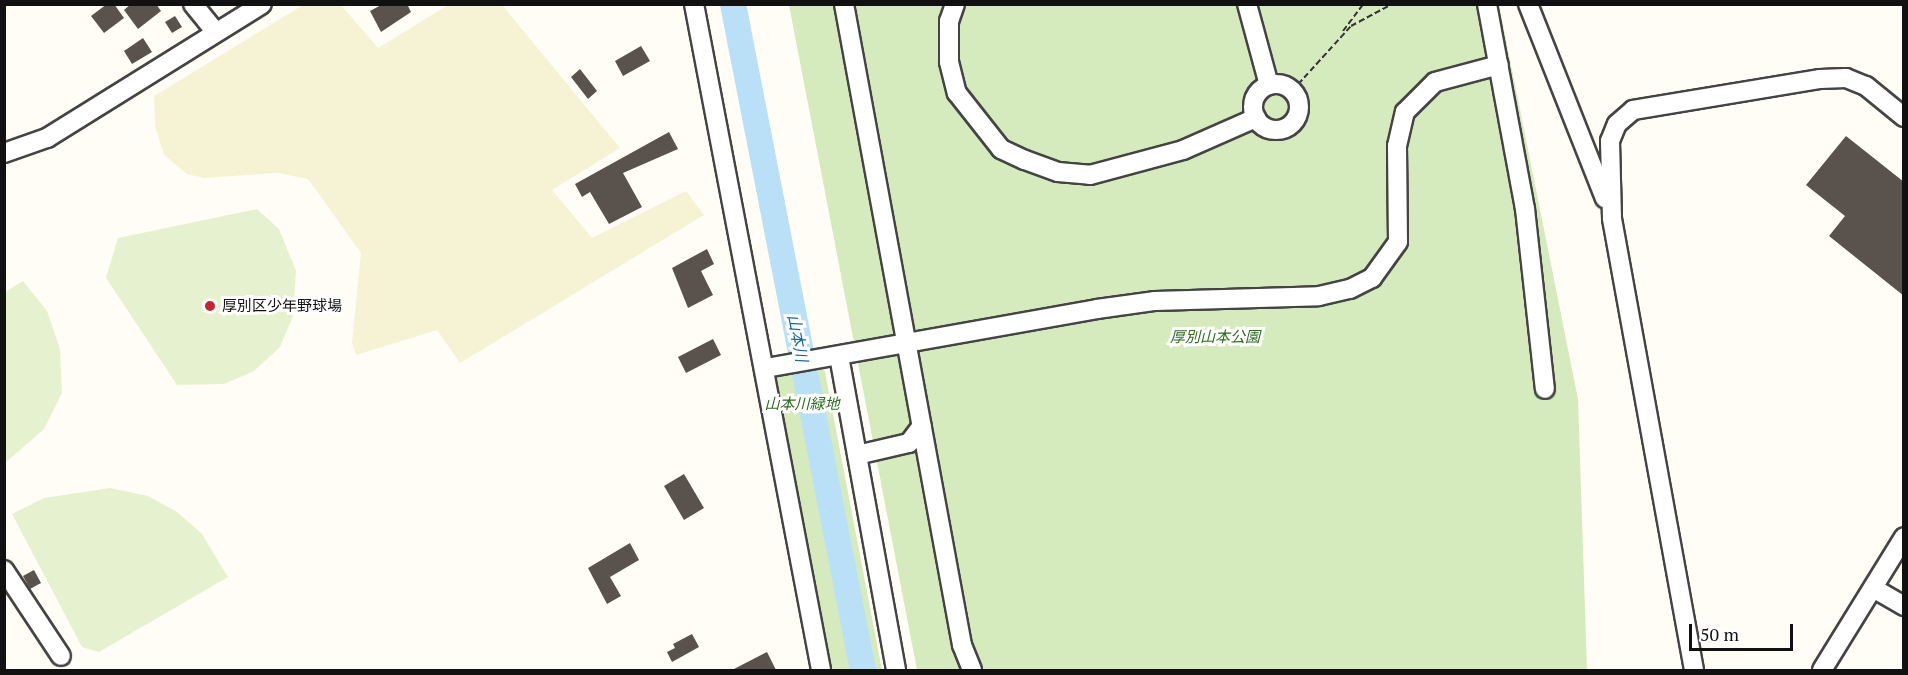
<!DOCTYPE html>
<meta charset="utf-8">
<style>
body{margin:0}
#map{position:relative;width:1908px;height:675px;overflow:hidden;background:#fffdf5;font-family:"PT Serif","Noto Sans JP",serif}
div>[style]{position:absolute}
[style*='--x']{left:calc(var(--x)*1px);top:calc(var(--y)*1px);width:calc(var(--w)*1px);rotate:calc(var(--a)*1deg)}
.farmland>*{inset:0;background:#f6f3d4}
.green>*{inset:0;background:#d5ebbd}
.pitch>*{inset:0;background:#e6f2cf}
.river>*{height:26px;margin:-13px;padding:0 13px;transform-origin:13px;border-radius:13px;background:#b9e0f7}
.building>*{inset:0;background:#5a524d}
.path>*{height:2px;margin-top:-1px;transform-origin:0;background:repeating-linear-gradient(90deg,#333 0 6px,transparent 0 9px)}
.roads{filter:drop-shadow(2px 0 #444) drop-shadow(-2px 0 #444) drop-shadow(0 2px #444) drop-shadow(0 -2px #444)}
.minor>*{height:18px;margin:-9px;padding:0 9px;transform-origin:9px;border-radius:9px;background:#fff}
.minor>.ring{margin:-9px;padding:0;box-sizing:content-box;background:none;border:18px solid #fff;border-radius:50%}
.dots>*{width:16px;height:16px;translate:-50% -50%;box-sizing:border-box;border:3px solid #fff;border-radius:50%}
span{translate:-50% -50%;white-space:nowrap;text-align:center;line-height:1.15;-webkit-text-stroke:6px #fff;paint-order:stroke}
.poi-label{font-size:15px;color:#111}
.left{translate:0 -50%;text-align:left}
.park-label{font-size:15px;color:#2f6b1f;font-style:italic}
.water-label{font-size:16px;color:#1768a6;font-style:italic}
.frame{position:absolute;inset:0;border:6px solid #111;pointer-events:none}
.scale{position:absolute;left:1689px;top:624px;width:104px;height:27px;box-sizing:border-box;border:3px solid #111;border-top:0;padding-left:8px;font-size:18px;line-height:21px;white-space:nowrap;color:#111;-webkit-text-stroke:4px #fff;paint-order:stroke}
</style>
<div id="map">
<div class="farmland">
<i style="clip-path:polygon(303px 5px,341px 5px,378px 48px,448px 5px,502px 5px,620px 148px,552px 190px,592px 238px,686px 191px,704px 215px,460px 363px,437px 330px,356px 355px,352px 343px,361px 253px,308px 179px,278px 173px,204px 178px,187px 174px,164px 155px,155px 126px,154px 96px)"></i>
</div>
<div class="green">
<i style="clip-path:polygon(789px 5px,1499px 5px,1578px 399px,1587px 670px,917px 670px)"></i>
<i style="clip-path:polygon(824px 367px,882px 670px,825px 670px,767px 377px)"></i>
</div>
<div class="pitch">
<i style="clip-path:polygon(257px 209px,279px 229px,296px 271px,293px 316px,280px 347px,254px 371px,224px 384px,177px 385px,106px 278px,118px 238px)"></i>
<i style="clip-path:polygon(23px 281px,47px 311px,60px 349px,62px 393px,44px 429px,5px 463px,5px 292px)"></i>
<i style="clip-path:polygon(110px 488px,148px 496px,177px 512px,202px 534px,228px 577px,99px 652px,82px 647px,12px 514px,44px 498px)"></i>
</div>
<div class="river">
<i style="--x:733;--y:4;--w:679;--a:78.96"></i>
</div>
<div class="building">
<i style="clip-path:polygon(107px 4px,114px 4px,124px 18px,104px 33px,91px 16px)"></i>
<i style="clip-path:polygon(131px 4px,156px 4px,161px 11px,138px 29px,124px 10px)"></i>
<i style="clip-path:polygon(383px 4px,407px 4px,411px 12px,381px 32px,370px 11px)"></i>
<i style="clip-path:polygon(175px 16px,182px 27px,172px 33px,165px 22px)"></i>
<i style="clip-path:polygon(143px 38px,152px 52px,132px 64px,124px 51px)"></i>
<i style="clip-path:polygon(641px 46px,650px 61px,623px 76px,615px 61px)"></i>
<i style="clip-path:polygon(580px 69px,597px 91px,588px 99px,571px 77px)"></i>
<i style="clip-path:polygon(669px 132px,678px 149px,623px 173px,642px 207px,609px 224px,590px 192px,582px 197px,575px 184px)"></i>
<i style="clip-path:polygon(1846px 136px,1904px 182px,1904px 296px,1829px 236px,1845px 216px,1806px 185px)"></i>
<i style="clip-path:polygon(707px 249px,714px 264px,701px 271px,713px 295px,688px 308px,672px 268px)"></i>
<i style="clip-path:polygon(713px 339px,721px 355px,686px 373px,678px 357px)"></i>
<i style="clip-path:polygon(684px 474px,704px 508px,684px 520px,664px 486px)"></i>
<i style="clip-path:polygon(630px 543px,639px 560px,610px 577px,621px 596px,607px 604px,588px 568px)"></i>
<i style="clip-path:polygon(34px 570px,41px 583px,30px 589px,23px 576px)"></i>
<i style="clip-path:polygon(692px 634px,699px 647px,672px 662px,667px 652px,675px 648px,673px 644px)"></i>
<i style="clip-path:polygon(767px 652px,776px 670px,732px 670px)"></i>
</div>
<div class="path">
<i style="--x:1343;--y:31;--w:34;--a:-53"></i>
<i style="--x:1292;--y:91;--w:88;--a:-47.8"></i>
<i style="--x:1351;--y:26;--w:47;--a:-28.2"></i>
</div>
<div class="roads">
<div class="minor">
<i style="--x:193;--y:4;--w:36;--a:51"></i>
<i style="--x:694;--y:4;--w:678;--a:79.2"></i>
<i style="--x:844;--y:4;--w:652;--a:79.57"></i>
<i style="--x:962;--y:645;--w:27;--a:68"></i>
<i style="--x:955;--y:4;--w:18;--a:109"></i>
<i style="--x:949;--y:21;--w:41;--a:90"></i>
<i style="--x:949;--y:62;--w:32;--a:76"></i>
<i style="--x:957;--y:93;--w:71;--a:51.8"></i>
<i style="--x:1001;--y:149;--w:26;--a:25"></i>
<i style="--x:1025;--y:160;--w:35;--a:20"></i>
<i style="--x:1058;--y:172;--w:32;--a:5"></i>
<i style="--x:1090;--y:175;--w:96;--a:-15"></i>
<i style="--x:1183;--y:150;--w:80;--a:-23.7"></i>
<i style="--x:1247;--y:4;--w:84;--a:74.8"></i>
<i style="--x:1487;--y:4;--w:208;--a:79.5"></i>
<i style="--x:1525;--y:209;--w:181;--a:83.7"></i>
<i style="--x:1528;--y:4;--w:209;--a:68.4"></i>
<i class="ring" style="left:1253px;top:84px;width:28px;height:28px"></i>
<i style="--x:4;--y:153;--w:46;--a:-19.2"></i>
<i style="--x:47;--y:138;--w:253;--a:-31.9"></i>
<i style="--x:839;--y:356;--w:319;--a:79.7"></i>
<i style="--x:766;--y:368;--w:336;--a:-10.1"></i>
<i style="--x:1097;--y:309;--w:59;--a:-7.9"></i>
<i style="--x:1155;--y:301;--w:164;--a:-1.7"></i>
<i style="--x:1319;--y:296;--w:32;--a:-13"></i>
<i style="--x:1350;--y:289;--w:25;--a:-27"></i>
<i style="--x:1372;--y:278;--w:44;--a:-54.2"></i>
<i style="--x:1398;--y:242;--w:96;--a:-90.6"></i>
<i style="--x:1397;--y:146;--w:35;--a:-77"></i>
<i style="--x:1405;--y:112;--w:42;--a:-45"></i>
<i style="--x:1435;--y:82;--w:66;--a:-14.9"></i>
<i style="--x:857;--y:455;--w:53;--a:-13"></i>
<i style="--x:909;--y:443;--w:21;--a:-53"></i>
<i style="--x:4;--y:570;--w:103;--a:56.5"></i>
<i style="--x:1873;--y:588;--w:36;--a:30"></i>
<i style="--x:1694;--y:670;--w:459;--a:-100.3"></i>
<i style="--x:1612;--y:218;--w:77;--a:-91.5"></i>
<i style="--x:1610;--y:141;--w:18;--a:-68"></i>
<i style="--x:1617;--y:124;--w:21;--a:-41"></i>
<i style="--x:1633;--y:110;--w:190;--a:-9.4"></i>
<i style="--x:1820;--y:79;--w:26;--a:-2"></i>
<i style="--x:1846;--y:78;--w:22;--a:22"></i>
<i style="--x:1866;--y:86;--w:49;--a:39.2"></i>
<i style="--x:1822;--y:670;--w:156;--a:-58.3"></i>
</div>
</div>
<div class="dots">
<i style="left:210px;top:306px;background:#c4262e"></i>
</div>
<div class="poi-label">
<span class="left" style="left:222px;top:306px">厚別区少年野球場</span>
</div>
<div class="park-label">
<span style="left:1215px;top:337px">厚別山本公園</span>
<span style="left:802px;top:404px">山本川緑地</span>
</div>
<div class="water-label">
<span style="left:798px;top:338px;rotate:79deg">山本川</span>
</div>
<div class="frame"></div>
<div class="scale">50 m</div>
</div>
